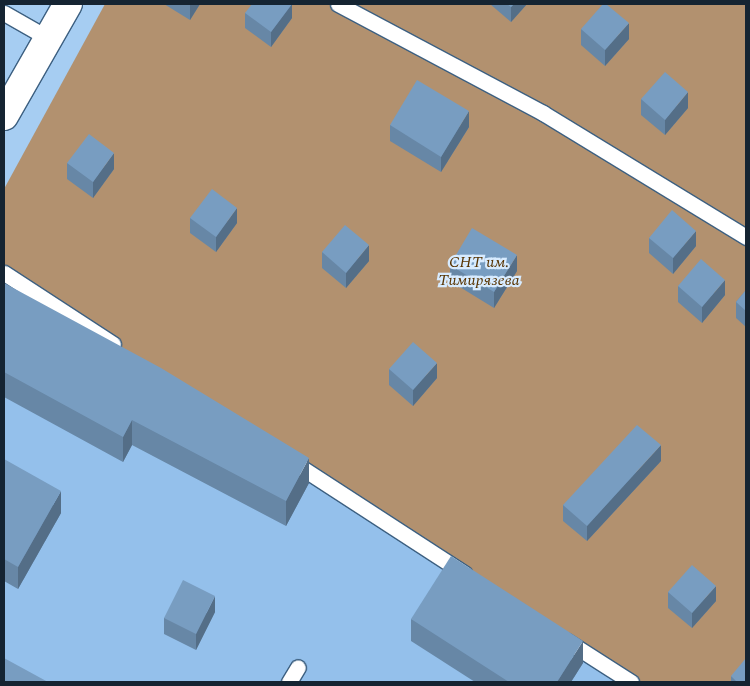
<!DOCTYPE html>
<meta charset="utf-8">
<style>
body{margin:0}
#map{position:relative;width:750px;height:686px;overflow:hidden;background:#a6cdf2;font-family:Spectral,serif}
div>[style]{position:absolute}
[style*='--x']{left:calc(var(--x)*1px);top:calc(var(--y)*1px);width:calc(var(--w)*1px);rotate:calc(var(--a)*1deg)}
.built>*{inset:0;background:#94c0eb}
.green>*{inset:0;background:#b2916f}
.roads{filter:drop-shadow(1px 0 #3d6081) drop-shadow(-1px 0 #3d6081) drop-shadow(0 1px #3d6081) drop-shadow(0 -1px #3d6081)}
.service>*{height:15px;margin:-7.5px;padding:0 7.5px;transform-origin:7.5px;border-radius:7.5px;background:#fff}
.minor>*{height:28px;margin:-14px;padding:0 14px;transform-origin:14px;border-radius:14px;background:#fff}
.wall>*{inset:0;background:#6787a6}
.shaded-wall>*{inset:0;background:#546e87}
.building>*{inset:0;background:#789dc1}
span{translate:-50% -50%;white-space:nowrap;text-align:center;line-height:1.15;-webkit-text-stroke:4.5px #d7ebff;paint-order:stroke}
.park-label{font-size:16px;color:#573300;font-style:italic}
.frame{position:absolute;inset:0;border:5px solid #152432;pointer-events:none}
</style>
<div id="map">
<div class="built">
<i style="clip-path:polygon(4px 287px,628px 682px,4px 682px)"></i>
</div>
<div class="green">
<i style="clip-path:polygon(105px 4px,746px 4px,746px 682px,628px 682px,4px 287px,4px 189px)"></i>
</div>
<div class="roads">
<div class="service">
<i style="--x:338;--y:4;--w:232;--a:28"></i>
<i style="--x:543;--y:113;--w:238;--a:31.4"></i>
<i style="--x:4;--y:13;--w:51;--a:29.6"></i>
<i style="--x:4;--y:273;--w:130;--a:33.1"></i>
<i style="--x:293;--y:462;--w:204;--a:33"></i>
<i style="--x:567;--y:641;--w:76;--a:32.6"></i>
<i style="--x:289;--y:682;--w:17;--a:-59"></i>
</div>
<div class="minor">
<i style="--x:4;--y:116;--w:129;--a:-60.3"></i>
</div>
</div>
<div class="wall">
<i style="clip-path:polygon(164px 4px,200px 4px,190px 20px)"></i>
<i style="clip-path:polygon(292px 4px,292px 18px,271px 47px,245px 28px,245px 13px)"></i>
<i style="clip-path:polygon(490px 4px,527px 4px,511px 22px)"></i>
<i style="clip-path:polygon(581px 29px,629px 39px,605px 66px,581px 45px)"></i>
<i style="clip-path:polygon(641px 99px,688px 108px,665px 135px,641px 115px)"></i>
<i style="clip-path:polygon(390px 125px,469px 127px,441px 172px,390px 141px)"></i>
<i style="clip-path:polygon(67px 163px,114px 169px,93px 198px,67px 179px)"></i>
<i style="clip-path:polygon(190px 218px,237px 223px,216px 252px,190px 233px)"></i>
<i style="clip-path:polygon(649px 238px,696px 246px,673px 274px,649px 253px)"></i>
<i style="clip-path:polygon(322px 252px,369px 261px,346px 288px,322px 268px)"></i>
<i style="clip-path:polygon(450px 265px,517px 271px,494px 308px,450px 281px)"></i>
<i style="clip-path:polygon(4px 283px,309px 483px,286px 526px,132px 445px,123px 462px,4px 397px)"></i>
<i style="clip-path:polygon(678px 286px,725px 295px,702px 323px,678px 302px)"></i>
<i style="clip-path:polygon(746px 290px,746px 327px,736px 318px,736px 302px)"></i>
<i style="clip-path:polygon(389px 369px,437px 378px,413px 406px,389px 385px)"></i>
<i style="clip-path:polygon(4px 459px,61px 513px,18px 589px,4px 581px)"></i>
<i style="clip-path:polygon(661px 461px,587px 541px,563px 521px,563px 505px)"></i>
<i style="clip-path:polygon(668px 592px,716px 601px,692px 628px,668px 608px)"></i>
<i style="clip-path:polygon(215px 612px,196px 650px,164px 634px,164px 618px)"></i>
<i style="clip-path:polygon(411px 619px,583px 663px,571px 682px,475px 682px,411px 641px)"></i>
<i style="clip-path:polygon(731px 676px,746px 682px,731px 682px)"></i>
</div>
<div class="shaded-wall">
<i style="clip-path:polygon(190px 4px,200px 4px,190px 20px)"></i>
<i style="clip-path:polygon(292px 4px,292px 18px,271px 47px,271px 32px)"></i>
<i style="clip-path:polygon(514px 4px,527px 4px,511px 22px,511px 7px)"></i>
<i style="clip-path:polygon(629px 23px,629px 39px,605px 66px,605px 50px)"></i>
<i style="clip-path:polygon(688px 92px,688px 108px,665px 135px,665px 120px)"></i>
<i style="clip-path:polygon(469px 111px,469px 127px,441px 172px,441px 157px)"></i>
<i style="clip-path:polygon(114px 153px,114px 169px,93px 198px,93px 182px)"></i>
<i style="clip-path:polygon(237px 208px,237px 223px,216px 252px,216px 237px)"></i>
<i style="clip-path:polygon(696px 231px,696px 246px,673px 274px,673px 258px)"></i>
<i style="clip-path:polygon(369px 245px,369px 261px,346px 288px,346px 273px)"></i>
<i style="clip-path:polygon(517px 255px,517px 271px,494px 308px,494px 292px)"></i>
<i style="clip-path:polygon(725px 280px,725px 295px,702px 323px,702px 307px)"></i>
<i style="clip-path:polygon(437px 363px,437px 378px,413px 406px,413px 390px)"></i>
<i style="clip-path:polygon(132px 420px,132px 445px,123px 462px,123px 437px)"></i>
<i style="clip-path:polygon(661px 445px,661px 461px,587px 541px,587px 526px)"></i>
<i style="clip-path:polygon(309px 458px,309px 483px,286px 526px,286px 501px)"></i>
<i style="clip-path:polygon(61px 491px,61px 513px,18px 589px,18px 567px)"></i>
<i style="clip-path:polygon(716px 586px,716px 601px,692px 628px,692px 613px)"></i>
<i style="clip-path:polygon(215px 596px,215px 612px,196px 650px,196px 634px)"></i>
<i style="clip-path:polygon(583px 641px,583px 663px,571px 682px,557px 682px)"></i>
</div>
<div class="building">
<i style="clip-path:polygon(252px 4px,292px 4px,271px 32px,245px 13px)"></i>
<i style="clip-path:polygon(507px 4px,514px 4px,511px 7px)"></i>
<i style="clip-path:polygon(603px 4px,606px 4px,629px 23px,605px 50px,581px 29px)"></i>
<i style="clip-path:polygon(665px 72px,688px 92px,665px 120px,641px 99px)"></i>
<i style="clip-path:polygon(417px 80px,469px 111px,441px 157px,390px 125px)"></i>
<i style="clip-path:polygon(89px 134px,114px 153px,93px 182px,67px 163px)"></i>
<i style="clip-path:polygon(212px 189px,237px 208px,216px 237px,190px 218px)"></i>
<i style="clip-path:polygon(672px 210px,696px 231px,673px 258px,649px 238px)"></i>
<i style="clip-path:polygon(345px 225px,369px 245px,346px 273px,322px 252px)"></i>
<i style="clip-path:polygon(472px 228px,517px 255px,494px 292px,450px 265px)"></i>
<i style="clip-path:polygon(701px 259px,725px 280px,702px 307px,678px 286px)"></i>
<i style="clip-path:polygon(4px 283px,161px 368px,309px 458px,286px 501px,132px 420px,123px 437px,4px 372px)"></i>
<i style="clip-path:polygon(746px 290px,746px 311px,736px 302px)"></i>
<i style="clip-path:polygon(413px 342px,437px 363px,413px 390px,389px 369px)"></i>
<i style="clip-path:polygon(637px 425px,661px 445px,587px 526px,563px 505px)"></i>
<i style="clip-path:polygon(4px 459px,61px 491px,18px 567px,4px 559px)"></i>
<i style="clip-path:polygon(451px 556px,583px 641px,557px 682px,509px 682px,411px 619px)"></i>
<i style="clip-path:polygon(692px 565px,716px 586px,692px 613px,668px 592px)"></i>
<i style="clip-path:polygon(183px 580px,215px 596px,196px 634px,164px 618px)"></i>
<i style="clip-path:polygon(4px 658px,48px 682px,4px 682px)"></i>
<i style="clip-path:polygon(746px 658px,746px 682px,737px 682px,731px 676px)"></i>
</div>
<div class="park-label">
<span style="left:479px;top:271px">СНТ им.<br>Тимирязева</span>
</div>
<div class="frame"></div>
</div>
